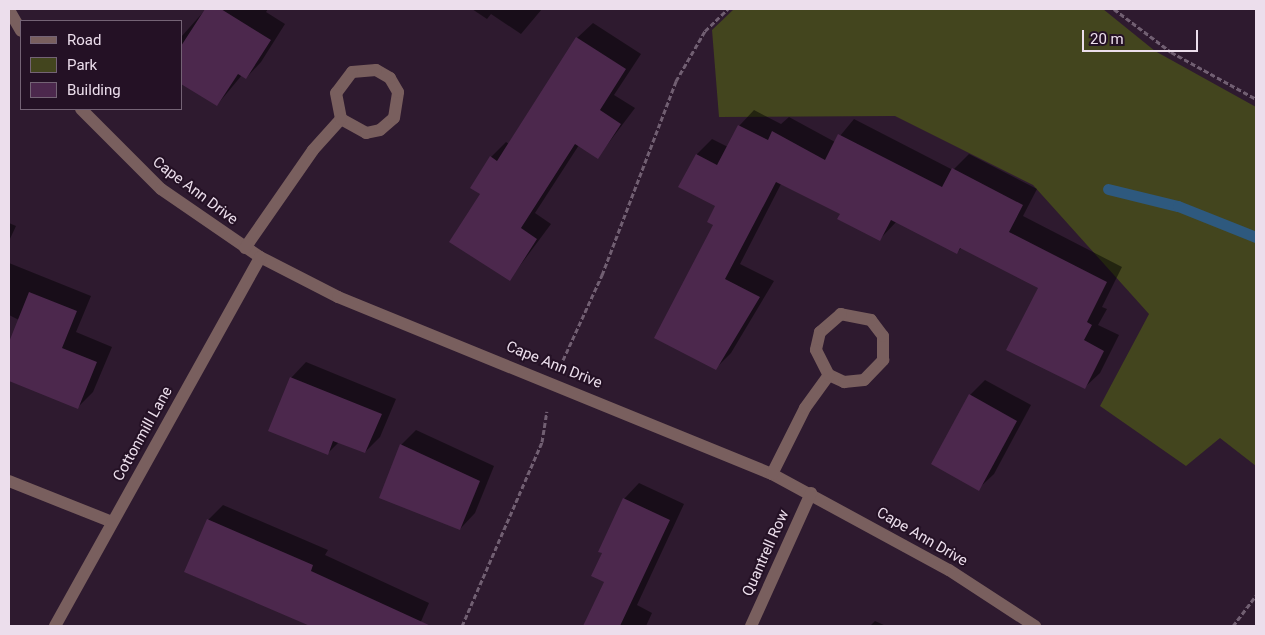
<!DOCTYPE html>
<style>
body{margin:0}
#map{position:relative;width:1265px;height:635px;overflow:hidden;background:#2e1a2f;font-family:Roboto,sans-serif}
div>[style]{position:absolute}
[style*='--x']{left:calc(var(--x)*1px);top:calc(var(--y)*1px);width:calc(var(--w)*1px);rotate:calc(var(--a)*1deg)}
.green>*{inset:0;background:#43451e}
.shadow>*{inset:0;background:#0007}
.stream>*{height:11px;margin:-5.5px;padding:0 5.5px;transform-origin:5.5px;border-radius:5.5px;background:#2e597e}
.building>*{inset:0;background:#4c284d}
.path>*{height:3px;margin-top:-1.5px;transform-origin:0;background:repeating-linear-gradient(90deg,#715f72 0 5px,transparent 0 7.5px)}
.minor>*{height:12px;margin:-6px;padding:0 6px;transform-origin:6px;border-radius:6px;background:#795f5e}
span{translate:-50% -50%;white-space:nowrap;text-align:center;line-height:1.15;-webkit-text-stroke:4px #241125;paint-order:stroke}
.street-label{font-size:15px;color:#ecdeec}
.frame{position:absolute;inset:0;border:10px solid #ecdeec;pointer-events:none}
.legend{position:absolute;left:20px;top:20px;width:162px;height:90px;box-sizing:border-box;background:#241125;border:1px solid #746375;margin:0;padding:6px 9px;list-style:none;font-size:15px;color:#ecdeec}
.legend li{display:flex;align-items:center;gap:10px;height:25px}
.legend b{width:25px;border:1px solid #746375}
.scale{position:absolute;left:1082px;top:30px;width:116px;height:22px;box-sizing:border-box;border:2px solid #ecdeec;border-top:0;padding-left:6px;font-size:15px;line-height:18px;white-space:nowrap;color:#ecdeec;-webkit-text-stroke:4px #241125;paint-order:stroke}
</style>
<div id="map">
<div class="green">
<i style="clip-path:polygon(734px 9px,1103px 9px,1155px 51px,1256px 107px,1256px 466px,1220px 438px,1186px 466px,1100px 406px,1149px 314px,1033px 185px,895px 116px,719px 117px,712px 30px)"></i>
</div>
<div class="shadow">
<i style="clip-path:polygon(206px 9px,268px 9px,266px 12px,285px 24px,261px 62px,246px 78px,242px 75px,217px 105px,181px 82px,181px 37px)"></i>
<i style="clip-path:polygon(472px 9px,542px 9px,521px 34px,491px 14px,487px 19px)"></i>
<i style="clip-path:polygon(593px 23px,641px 54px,614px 95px,635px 108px,598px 157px,579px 145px,535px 213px,551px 224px,510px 279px,482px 194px,491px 157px,506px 142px,509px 144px,577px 38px)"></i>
<i style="clip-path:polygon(754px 110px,781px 124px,789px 117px,835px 142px,854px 119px,953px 170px,969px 154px,1037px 189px,1023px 216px,1122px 267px,1102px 307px,1107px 309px,1098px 325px,1119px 335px,1100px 373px,1084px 388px,1040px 287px,962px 247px,957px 253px,897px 221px,880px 239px,842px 213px,781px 184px,740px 264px,774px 281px,731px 353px,716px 368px,717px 206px,680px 186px,697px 154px,712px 139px,728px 147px,739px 126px)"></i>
<i style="clip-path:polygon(9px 223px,16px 226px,9px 241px)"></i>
<i style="clip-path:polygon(9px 263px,91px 296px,76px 332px,112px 347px,93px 392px,78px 407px,9px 379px,9px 345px,19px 320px,9px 315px)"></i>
<i style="clip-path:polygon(306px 362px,396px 399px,380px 437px,365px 452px,339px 442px,327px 454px,291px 378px)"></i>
<i style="clip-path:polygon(985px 380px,1031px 405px,994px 474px,978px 489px,970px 395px)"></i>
<i style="clip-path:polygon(416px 430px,494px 466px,475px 513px,460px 529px,401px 445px)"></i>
<i style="clip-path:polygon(639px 483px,684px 504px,637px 605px,652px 613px,646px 626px,585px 626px,606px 582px,593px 576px,624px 499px)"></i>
<i style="clip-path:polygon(223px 505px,328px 550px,325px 555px,429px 603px,419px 626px,313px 626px,185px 572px,208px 520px)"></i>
<i style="clip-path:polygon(875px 621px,886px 626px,870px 626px)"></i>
</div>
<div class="stream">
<i style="--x:1108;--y:189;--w:72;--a:13.7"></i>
<i style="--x:1178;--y:206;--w:84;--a:21.7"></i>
</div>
<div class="building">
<i style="clip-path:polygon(205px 9px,221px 9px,271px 40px,246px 79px,238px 74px,217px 106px,181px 84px,181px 46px)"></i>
<i style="clip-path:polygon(576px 37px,626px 69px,600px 110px,621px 124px,598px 159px,575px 144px,521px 228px,537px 239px,510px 281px,449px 242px,480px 194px,470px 188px,490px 156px,497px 161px)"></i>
<i style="clip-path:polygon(738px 125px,768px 140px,772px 131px,825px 160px,838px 134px,942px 187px,952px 168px,1023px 205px,1009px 232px,1107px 282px,1087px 322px,1092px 325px,1084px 340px,1104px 351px,1085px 389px,1006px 350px,1038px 288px,960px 248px,957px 254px,891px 220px,880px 241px,837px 219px,840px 214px,776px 182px,725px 279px,760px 297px,716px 370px,654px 338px,713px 225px,707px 222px,715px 206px,678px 187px,696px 154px,717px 165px)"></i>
<i style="clip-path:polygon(29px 292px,77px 311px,62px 348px,97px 362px,78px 409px,9px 381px,9px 342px)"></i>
<i style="clip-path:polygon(290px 377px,382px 414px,365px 453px,333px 441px,328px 455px,268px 431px)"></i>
<i style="clip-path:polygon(969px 394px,1017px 421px,979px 491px,931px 464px)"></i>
<i style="clip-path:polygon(400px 444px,480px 481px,460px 530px,379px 498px)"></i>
<i style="clip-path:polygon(623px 498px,670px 520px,620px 626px,583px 626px,604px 582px,591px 576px,602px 553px,598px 552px)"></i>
<i style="clip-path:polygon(207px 519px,313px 565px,311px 571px,431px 626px,310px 626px,184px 572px)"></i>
</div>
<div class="path">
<i style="--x:1114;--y:9;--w:71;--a:37"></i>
<i style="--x:1171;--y:52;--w:97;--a:28.9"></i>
<i style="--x:563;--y:360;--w:94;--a:-65.4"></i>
<i style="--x:602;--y:275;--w:208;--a:-69.1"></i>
<i style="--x:676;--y:81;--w:58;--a:-59.9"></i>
<i style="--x:705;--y:31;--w:32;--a:-44"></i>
<i style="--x:462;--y:626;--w:201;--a:-66.5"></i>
<i style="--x:542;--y:442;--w:31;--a:-81"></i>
<i style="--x:1233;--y:626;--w:38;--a:-53"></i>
</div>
<div class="minor">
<i style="--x:9;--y:10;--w:24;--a:60"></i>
<i style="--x:81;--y:109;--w:113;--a:45"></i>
<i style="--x:161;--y:189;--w:120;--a:34.5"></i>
<i style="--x:260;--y:257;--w:88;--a:27.1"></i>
<i style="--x:338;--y:297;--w:469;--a:22.2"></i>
<i style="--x:772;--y:474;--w:201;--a:28.5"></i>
<i style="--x:949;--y:570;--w:103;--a:33.1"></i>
<i style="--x:245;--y:248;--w:119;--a:-55.2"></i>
<i style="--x:313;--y:150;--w:42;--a:-47.9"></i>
<i style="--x:341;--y:119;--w:29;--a:29"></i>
<i style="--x:366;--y:133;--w:14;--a:-12"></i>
<i style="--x:380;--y:130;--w:18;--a:-41"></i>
<i style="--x:394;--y:118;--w:26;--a:-81"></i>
<i style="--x:398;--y:92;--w:16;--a:-120"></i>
<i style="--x:390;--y:78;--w:16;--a:-150"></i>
<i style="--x:376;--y:70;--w:24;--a:175"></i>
<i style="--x:352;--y:72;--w:26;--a:127"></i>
<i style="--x:336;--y:93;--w:26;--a:79"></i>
<i style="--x:772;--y:474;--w:74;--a:-63.4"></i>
<i style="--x:805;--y:408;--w:41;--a:-54"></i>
<i style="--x:829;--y:375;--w:17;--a:25"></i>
<i style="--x:844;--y:382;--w:20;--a:-6"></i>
<i style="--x:864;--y:380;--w:28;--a:-46"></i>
<i style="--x:883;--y:360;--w:24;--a:-90"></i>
<i style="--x:883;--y:336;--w:20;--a:-127"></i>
<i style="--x:871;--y:320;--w:31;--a:-169"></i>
<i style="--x:841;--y:314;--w:28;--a:139"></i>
<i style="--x:820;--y:332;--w:18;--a:103"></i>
<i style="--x:816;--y:350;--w:28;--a:63"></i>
<i style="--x:9;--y:481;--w:111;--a:21.7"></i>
<i style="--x:55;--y:626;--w:422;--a:-60.9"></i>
<i style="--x:751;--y:626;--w:146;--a:-65.7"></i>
</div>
<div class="street-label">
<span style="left:195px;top:191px;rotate:37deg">Cape Ann Drive</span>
<span style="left:554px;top:365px;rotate:22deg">Cape Ann Drive</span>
<span style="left:143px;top:434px;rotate:-61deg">Cottonmill Lane</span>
<span style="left:922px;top:537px;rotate:30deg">Cape Ann Drive</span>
<span style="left:766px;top:553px;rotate:-66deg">Quantrell Row</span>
</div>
<div class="frame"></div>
<ul class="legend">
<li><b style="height:6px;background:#795f5e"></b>Road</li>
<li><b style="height:14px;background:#43451e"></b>Park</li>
<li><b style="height:14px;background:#4c284d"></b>Building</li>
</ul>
<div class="scale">20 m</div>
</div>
